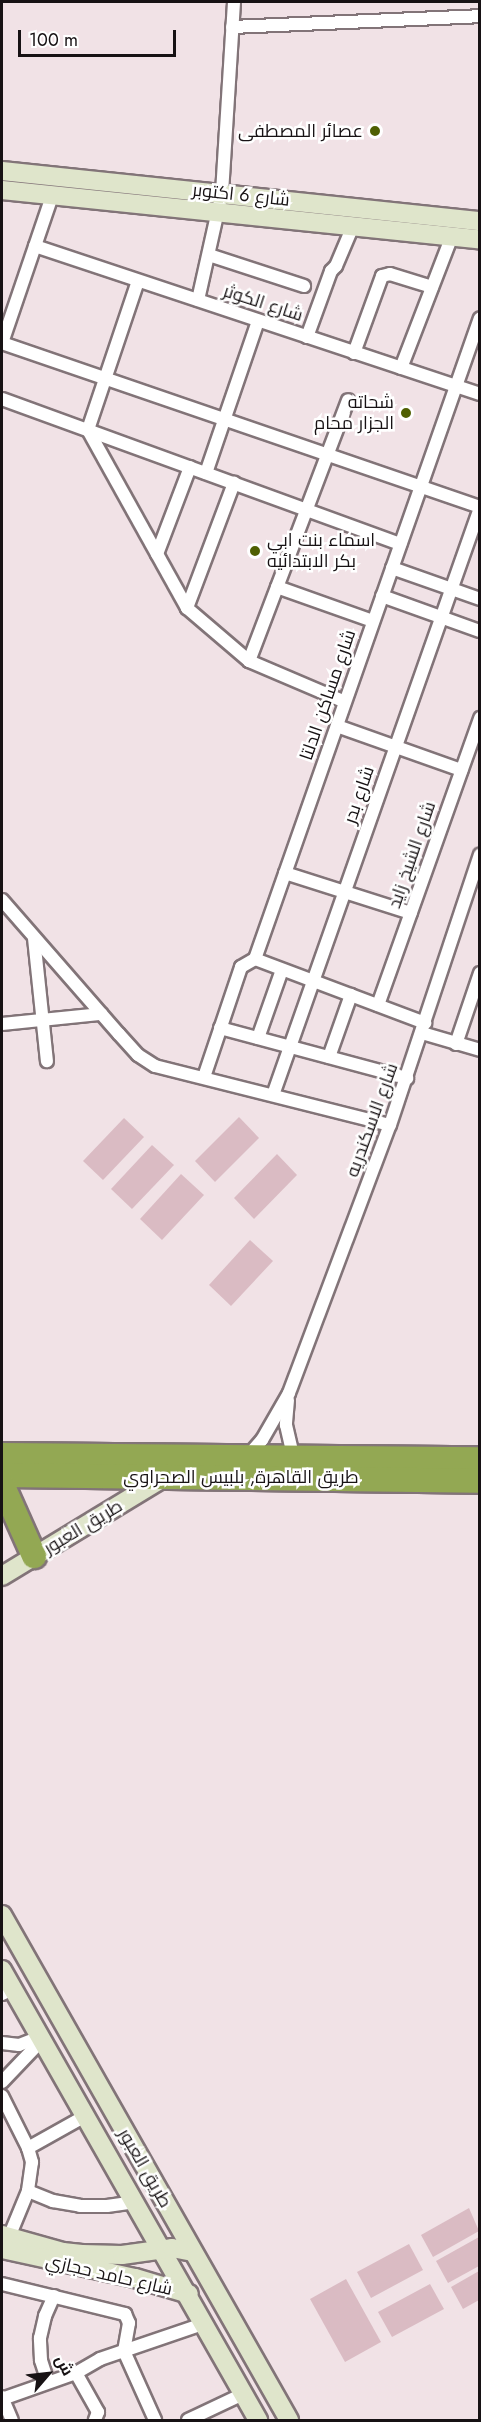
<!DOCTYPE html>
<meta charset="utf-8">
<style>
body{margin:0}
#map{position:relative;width:481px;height:2422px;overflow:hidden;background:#f1e2e6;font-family:Jost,Cairo,sans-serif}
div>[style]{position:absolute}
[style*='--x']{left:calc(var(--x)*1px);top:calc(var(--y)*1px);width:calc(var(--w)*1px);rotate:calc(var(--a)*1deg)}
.green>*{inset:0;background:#dabbc3}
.roads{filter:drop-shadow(2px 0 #827478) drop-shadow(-2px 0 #827478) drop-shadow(0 2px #827478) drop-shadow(0 -2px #827478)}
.street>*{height:12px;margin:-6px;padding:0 6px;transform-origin:6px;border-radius:6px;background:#fff}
.secondary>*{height:18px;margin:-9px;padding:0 9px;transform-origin:9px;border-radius:9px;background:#dfe5cb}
.highway>*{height:24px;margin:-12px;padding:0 12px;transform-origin:12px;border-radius:12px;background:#93a853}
.dots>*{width:16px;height:16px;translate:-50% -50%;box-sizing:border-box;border:3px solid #fff;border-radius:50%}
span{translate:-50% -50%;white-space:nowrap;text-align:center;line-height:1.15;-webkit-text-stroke:5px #fff;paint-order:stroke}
.poi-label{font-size:18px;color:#171214}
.right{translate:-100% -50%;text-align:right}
.left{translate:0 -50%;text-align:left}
.street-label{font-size:18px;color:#171214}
.frame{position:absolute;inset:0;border:3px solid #171214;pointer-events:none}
.north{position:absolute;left:18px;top:2344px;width:60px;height:60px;-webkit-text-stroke:4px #fff;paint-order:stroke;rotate:62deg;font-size:16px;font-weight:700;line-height:24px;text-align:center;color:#171214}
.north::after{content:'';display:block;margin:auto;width:21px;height:27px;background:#171214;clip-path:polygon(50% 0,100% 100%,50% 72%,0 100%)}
.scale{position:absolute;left:18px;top:30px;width:158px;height:27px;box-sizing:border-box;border:3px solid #171214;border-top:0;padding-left:8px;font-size:18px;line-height:21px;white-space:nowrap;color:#171214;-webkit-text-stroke:4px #fff;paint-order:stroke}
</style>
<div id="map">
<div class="green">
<i style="clip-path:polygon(239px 1117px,259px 1138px,215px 1182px,195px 1161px)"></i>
<i style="clip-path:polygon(124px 1118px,144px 1137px,103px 1180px,83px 1161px)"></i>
<i style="clip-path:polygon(152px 1145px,174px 1165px,132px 1209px,111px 1189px)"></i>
<i style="clip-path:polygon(277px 1154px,297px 1175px,254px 1219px,234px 1198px)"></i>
<i style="clip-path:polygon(181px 1174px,204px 1195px,162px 1240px,140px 1219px)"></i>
<i style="clip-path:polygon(250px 1240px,273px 1261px,231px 1306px,209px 1285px)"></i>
<i style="clip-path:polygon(469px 2208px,479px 2231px,433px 2257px,421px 2235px)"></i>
<i style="clip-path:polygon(479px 2237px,479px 2266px,448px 2283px,436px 2261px)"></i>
<i style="clip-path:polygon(409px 2244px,423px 2270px,371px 2298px,357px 2272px)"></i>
<i style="clip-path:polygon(479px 2271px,479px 2300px,463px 2309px,451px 2287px)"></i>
<i style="clip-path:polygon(346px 2279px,381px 2342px,345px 2362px,310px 2299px)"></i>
<i style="clip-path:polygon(430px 2284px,444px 2309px,392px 2337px,378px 2312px)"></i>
</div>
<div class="roads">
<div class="street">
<i style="--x:232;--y:27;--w:248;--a:-2.5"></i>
<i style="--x:35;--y:246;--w:469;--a:18.4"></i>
<i style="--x:209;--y:255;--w:100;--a:18.1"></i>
<i style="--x:138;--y:281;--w:157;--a:108.6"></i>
<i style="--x:88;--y:430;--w:204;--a:60.9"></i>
<i style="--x:187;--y:608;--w:82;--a:40.5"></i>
<i style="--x:249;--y:661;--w:104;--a:23.1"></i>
<i style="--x:198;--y:300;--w:110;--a:-77.4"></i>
<i style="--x:222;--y:193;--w:191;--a:-86.4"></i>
<i style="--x:307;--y:337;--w:70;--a:-70"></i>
<i style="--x:331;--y:271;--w:7;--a:-45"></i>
<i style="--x:336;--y:266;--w:43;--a:-67"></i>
<i style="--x:2;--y:343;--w:505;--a:18.94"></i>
<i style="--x:2;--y:343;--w:155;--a:-71.2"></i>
<i style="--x:354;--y:353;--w:82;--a:-70"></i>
<i style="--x:382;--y:276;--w:8;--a:-14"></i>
<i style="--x:390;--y:274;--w:44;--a:17.2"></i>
<i style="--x:401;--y:368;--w:142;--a:-68.9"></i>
<i style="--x:2;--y:399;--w:424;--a:20"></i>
<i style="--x:206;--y:473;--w:161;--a:-71.1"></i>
<i style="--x:157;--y:554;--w:93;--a:-69.2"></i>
<i style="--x:392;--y:568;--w:93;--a:19.4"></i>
<i style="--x:277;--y:587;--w:102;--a:19.5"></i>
<i style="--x:382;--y:596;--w:104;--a:19.7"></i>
<i style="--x:187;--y:608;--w:134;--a:-69.4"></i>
<i style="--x:249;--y:661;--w:279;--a:-69.2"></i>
<i style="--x:337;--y:726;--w:132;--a:19.5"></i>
<i style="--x:285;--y:873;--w:132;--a:17.6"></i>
<i style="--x:2;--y:900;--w:178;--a:48.9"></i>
<i style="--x:119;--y:1034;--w:28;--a:48"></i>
<i style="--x:138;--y:1055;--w:20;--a:33"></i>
<i style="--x:155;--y:1066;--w:242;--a:14.1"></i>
<i style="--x:34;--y:938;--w:124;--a:84"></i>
<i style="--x:255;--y:959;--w:182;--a:20.6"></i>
<i style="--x:378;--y:1005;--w:305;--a:-70.4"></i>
<i style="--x:2;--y:1024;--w:100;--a:-5.8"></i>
<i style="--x:220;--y:1028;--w:194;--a:15"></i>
<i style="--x:422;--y:1033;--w:60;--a:16.3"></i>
<i style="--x:258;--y:1038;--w:72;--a:-70.6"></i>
<i style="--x:456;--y:1044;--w:75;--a:-71.3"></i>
<i style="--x:329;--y:1057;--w:66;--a:-70.5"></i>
<i style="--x:204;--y:1077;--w:116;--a:-71.4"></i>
<i style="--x:241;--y:967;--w:16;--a:-30"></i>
<i style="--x:255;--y:959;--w:679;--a:-70.66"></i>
<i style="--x:273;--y:1095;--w:622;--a:-70.58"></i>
<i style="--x:288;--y:1400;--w:25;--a:95"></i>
<i style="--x:286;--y:1425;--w:35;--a:77"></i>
<i style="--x:247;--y:1457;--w:23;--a:-49"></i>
<i style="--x:262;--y:1440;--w:54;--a:-60.1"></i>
<i style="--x:289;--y:1393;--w:286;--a:-69.4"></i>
<i style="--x:390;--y:1125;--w:285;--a:-71.6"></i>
<i style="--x:2;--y:1994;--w:12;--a:-24"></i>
<i style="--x:2;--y:2043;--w:17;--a:7"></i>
<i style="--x:19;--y:2045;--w:22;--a:-21"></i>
<i style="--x:2;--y:2082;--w:58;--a:-46.4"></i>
<i style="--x:2;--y:2096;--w:58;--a:63.4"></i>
<i style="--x:28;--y:2148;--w:15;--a:74"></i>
<i style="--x:32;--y:2162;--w:29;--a:98"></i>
<i style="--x:28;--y:2191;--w:50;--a:112.4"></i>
<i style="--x:28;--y:2148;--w:65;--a:-29.3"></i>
<i style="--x:28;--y:2191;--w:27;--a:22"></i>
<i style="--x:53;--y:2201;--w:27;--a:10"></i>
<i style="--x:80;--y:2206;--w:27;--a:0"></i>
<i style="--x:107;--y:2206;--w:27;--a:-8"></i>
<i style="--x:2;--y:2284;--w:127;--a:13.7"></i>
<i style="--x:125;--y:2314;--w:10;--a:66"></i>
<i style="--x:129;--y:2323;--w:28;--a:100"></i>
<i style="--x:124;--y:2351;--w:76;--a:65.8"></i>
<i style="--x:76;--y:2373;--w:45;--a:60.6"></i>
<i style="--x:98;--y:2412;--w:9;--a:111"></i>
<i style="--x:48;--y:2382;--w:23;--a:-108"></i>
<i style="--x:41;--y:2360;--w:22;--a:-93"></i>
<i style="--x:40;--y:2338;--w:23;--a:-77"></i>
<i style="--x:45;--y:2316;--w:22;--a:-66"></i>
<i style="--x:2;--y:2397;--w:25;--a:67"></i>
<i style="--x:2;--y:2399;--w:78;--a:-19.4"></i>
<i style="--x:76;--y:2373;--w:28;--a:-30"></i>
<i style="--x:100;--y:2359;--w:109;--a:-18.8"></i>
<i style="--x:188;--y:2420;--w:61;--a:-25.3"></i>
</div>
<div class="secondary">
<i style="--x:2;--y:171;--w:481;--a:6"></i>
<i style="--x:2;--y:190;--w:481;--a:5.9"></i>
<i style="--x:2;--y:1576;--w:191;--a:-31.3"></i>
<i style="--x:2;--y:1915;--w:581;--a:60.39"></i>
<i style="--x:2;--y:1970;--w:518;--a:60.36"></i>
<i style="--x:2;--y:2235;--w:63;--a:15.6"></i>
<i style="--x:63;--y:2252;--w:19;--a:6"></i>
<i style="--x:82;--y:2254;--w:40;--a:1.4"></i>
<i style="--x:122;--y:2255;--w:50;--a:-8"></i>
<i style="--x:172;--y:2248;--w:21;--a:11"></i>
<i style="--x:2;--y:2249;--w:136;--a:12.3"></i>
<i style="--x:135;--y:2278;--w:56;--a:16.5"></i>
</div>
<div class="highway">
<i style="--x:2;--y:1455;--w:478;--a:0.5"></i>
<i style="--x:2;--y:1475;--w:478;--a:0.7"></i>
<i style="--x:2;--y:1484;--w:79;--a:66"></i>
</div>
</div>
<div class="dots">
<i style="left:375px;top:131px;background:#4f5f02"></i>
<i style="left:406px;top:413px;background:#4f5f02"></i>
<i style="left:255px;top:551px;background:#4f5f02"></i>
</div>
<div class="poi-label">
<span class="right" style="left:363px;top:131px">عصائر المصطفى</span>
<span class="right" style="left:394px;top:413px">شحاته<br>الجزار محام</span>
<span class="left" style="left:267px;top:551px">اسماء بنت ابي<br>بكر الابتدائيه</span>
</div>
<div class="street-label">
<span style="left:241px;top:195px;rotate:6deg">شارع 6 اكتوبر</span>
<span style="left:263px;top:303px;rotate:18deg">شارع الكوثر</span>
<span style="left:328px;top:695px;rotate:-71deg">شارع مساكن الدلتا</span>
<span style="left:359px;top:795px;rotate:-71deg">شارع بدر</span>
<span style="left:412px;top:855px;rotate:-71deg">شارع الشيخ زايد</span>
<span style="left:372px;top:1120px;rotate:-70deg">شارع الاسكندريه</span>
<span style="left:241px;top:1477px">طريق القاهرة, بلبيس الصحراوي</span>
<span style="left:83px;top:1527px;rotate:-31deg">طريق العبور</span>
<span style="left:145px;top:2168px;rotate:60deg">طريق العبور</span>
<span style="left:109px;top:2275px;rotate:13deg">شارع حامد حجازي</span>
</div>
<div class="frame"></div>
<div class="north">ش</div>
<div class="scale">100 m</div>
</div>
